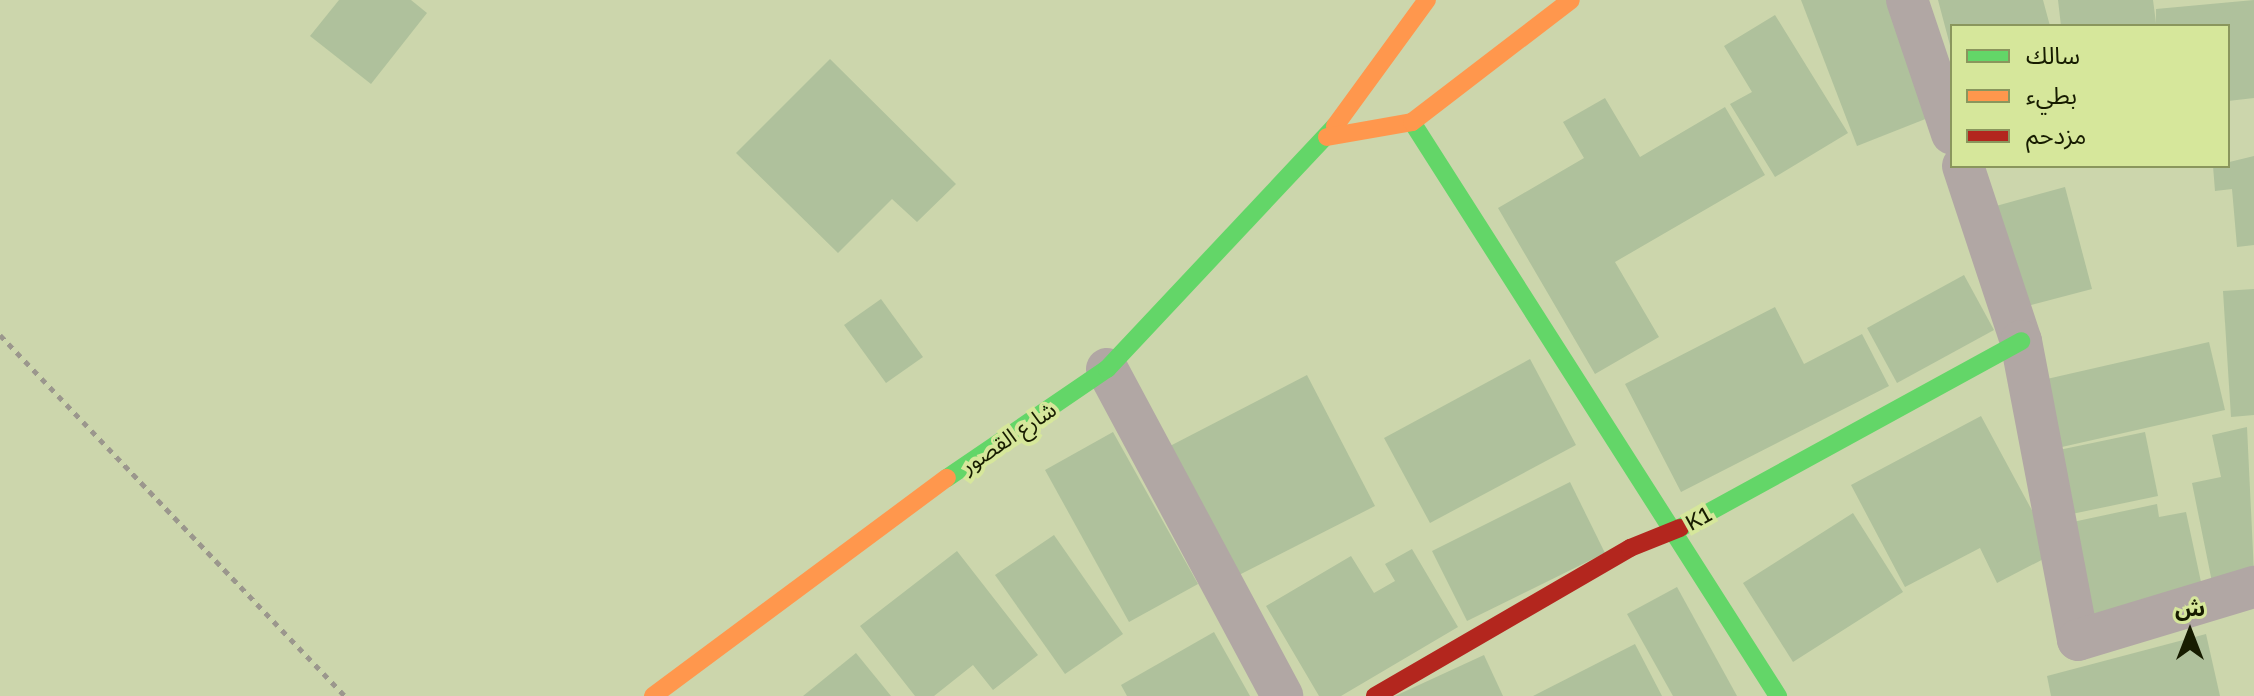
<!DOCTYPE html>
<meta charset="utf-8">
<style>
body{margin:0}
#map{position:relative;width:2254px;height:696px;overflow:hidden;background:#ccd6ac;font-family:"Golos Text","Noto Sans Arabic",sans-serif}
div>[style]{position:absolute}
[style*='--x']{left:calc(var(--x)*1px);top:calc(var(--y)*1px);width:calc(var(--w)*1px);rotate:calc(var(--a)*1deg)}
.building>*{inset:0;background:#afc19c}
.path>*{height:5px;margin-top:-2.5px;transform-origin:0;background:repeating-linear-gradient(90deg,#9b978d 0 6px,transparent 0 12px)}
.street>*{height:42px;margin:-21px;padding:0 21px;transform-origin:21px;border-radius:21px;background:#b1a7a4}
.fast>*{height:18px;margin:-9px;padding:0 9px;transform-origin:9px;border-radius:9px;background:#63d668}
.slow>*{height:18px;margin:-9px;padding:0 9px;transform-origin:9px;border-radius:9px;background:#ff974d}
.jam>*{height:18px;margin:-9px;padding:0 9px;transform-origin:9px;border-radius:9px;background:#b3261e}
span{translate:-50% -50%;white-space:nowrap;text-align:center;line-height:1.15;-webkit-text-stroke:8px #d6e79b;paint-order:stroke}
.street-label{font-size:22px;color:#171c00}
.legend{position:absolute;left:1950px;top:24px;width:280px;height:144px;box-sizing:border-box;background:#d6e79b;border:2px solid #8a965d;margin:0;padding:10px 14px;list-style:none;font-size:24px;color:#171c00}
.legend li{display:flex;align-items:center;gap:16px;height:40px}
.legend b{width:40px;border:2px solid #8a965d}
.north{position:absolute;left:2150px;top:592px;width:80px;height:80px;-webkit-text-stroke:6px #d6e79b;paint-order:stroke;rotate:0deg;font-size:22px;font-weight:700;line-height:32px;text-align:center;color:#171c00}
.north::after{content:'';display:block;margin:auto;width:28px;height:36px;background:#171c00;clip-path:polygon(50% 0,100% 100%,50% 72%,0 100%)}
</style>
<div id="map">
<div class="building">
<i style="clip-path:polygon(339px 0,411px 0,427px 13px,371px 84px,310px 36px)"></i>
<i style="clip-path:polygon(1801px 0,1888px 0,1933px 116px,1857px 146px)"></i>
<i style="clip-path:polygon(1938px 0,2043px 0,2050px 26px,1952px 26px,1951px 49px)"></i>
<i style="clip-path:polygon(2058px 0,2153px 0,2156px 23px,2156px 9px,2254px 0,2254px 98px,2228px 101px,2228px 26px,2061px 26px)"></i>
<i style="clip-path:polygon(1775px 15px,1848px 133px,1775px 177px,1730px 104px,1752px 92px,1724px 46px)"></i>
<i style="clip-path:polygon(830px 59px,956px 184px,917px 222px,892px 199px,838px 253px,736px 153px)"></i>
<i style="clip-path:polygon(1605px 98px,1640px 157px,1725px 107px,1765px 175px,1615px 262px,1659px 337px,1595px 374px,1498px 208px,1584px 158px,1563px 122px)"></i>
<i style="clip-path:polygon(2254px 156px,2254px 245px,2237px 247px,2232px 189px,2215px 191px,2213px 166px)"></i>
<i style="clip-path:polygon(2065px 187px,2092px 289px,2023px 307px,1996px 206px)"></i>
<i style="clip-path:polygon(1964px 275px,1994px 330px,1897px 383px,1867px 328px)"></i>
<i style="clip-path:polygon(2254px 289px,2254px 415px,2231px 417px,2223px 291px)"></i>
<i style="clip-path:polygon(881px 299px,923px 357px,886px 383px,844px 325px)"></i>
<i style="clip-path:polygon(1775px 307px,1804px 364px,1862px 334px,1889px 386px,1681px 492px,1625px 384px)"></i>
<i style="clip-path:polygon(2209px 342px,2225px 410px,2053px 449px,2038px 381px)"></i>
<i style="clip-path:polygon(1530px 359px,1576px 445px,1430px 523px,1384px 438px)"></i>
<i style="clip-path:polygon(1307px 375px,1375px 506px,1237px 576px,1170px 446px)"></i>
<i style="clip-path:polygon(1981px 416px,2055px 553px,1997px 583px,1980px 548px,1905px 587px,1851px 485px)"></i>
<i style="clip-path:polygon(2247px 427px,2254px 573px,2212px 582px,2192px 483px,2221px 477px,2212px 435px)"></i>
<i style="clip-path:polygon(1113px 432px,1198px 584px,1129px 622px,1045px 470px)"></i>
<i style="clip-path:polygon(2145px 432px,2158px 496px,2067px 515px,2054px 451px)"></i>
<i style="clip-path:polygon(1570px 482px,1605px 553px,1467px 621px,1432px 551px)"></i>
<i style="clip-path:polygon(2157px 504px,2159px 517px,2186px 512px,2204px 596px,2089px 621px,2068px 523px)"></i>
<i style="clip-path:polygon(1853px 513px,1903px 592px,1793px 662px,1743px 583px)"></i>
<i style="clip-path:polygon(1054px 535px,1123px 634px,1065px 674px,995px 575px)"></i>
<i style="clip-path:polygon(1412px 549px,1458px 627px,1341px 696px,1319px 696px,1266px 606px,1351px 556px,1374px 593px,1395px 581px,1385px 564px)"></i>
<i style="clip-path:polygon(957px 551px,1038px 655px,993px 690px,973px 665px,934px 696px,915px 696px,860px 626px)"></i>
<i style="clip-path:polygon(1677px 587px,1737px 696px,1673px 696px,1627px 614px)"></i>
<i style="clip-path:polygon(1214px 632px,1250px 696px,1127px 696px,1121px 685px)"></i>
<i style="clip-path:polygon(2206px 634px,2220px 696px,2051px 696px,2047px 676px)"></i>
<i style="clip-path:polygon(1635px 644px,1662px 696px,1533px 696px)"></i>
<i style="clip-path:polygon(856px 653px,891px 696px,803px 696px)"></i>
<i style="clip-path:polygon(1484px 655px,1503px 696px,1395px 696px)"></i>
</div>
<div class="path">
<i style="--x:0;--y:335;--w:499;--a:46.3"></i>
</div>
<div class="street">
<i style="--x:1907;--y:0;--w:141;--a:71.4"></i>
<i style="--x:1963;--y:166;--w:184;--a:71.7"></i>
<i style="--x:2021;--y:341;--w:304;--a:79.2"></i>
<i style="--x:2078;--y:640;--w:184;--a:-16.8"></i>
<i style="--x:1107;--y:369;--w:371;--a:61.8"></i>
</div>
<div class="fast">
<i style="--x:1412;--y:122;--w:681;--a:57.48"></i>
<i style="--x:947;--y:478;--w:194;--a:-34.3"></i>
<i style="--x:1107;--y:369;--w:333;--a:-46.8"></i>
<i style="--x:1680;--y:528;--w:389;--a:-28.7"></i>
</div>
<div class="slow">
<i style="--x:1335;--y:126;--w:156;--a:-53.9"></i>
<i style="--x:1327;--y:137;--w:86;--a:-10"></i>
<i style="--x:1412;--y:122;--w:200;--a:-37.5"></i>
<i style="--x:653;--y:696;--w:366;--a:-36.6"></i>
</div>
<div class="jam">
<i style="--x:1375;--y:696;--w:295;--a:-30.1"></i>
<i style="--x:1630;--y:548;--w:54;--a:-21.8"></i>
</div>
<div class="street-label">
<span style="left:1008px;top:437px;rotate:-34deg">شارع القصور</span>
<span style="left:1698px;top:518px;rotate:-29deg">K1</span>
</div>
<ul class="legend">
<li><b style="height:10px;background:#63d668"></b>سالك</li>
<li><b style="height:10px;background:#ff974d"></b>بطيء</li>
<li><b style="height:10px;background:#b3261e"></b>مزدحم</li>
</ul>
<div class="north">ش</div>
</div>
